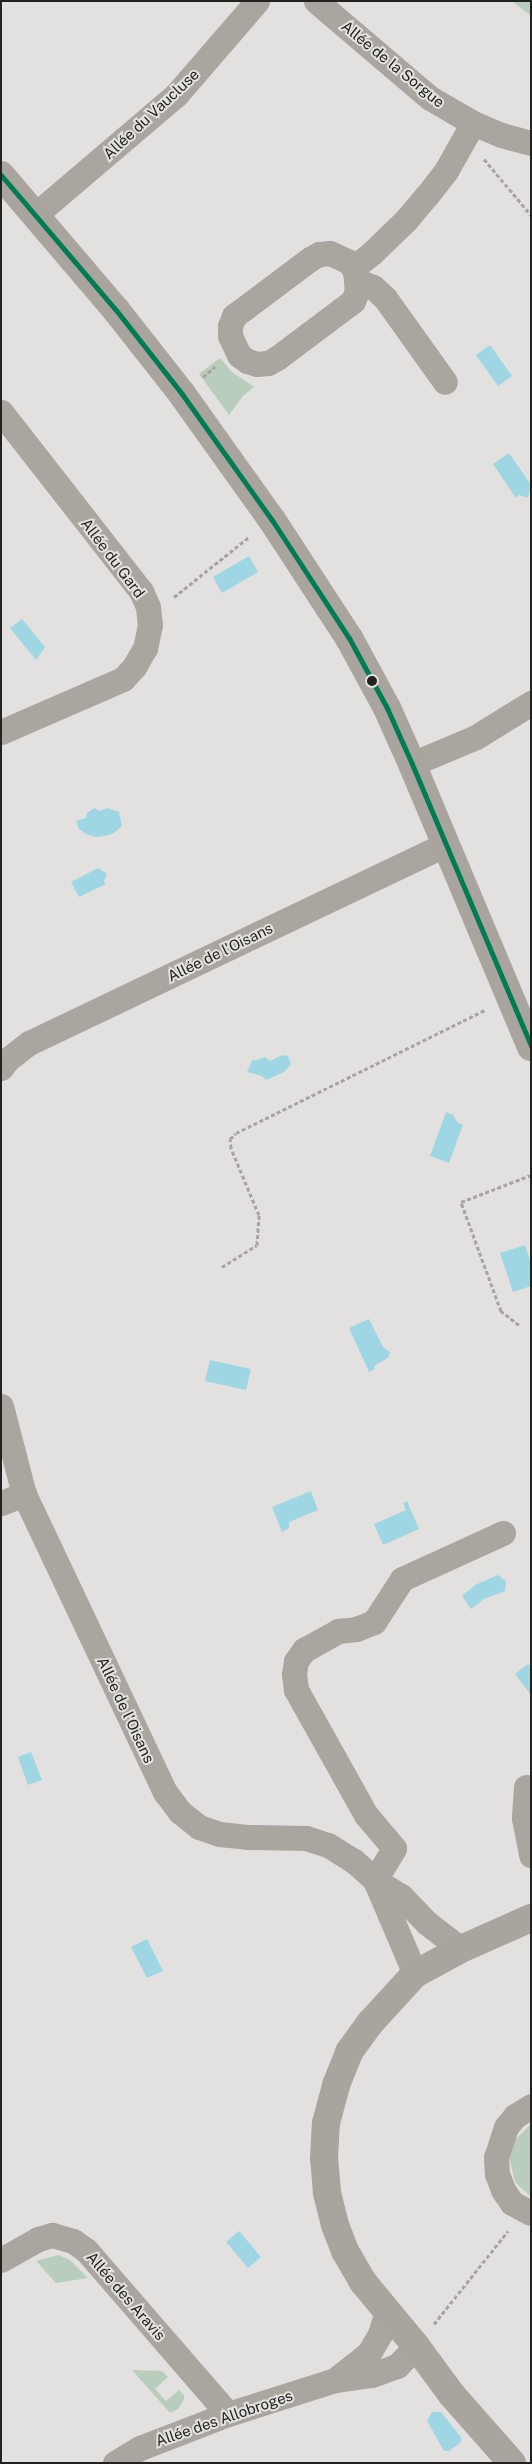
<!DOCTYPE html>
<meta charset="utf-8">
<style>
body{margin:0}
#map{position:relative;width:532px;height:2464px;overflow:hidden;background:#e2e1df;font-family:"Public Sans",sans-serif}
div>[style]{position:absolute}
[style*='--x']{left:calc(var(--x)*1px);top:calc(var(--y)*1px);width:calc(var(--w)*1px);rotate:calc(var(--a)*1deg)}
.green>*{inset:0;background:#b9cdbc}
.water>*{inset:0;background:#9ed7e3}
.path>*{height:3px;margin-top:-1.5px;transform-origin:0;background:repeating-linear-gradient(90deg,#a8a4a0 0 4px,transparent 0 6.5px)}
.street>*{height:25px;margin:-12.5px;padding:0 12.5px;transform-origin:12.5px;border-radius:12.5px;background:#aba59f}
.secondary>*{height:28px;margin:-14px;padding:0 14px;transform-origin:14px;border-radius:14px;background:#aaa49e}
.bus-1>*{height:5px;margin:-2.5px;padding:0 2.5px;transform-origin:2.5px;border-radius:2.5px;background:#007c52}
.dots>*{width:14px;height:14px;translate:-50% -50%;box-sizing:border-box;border:2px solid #e3e2de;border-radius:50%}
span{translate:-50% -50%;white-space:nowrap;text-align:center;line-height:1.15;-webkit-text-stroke:4px #e3e2de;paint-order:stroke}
.street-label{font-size:15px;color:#222220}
.frame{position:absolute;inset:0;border:2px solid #222220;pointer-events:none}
</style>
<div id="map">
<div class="green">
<i style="clip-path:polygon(512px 1px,531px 1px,531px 16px)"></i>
<i style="clip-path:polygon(220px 358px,232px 372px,254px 387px,243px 396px,229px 415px,199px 374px)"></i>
<i style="clip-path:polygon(531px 2124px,531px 2197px,515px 2182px,509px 2157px,515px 2140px)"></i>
<i style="clip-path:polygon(58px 2255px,70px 2260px,88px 2278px,56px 2283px,36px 2261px)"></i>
<i style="clip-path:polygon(132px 2370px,162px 2371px,168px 2377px,155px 2389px,166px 2401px,179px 2390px,184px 2395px,184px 2399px,178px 2409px,170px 2413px)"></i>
</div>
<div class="water">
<i style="clip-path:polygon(490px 345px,512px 376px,498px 386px,476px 355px)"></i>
<i style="clip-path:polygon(509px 453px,531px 485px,528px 498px,519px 495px,516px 498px,493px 464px)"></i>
<i style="clip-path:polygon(249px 556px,258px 572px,222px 593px,213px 577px)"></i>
<i style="clip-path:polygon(22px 619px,45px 647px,36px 660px,10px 628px)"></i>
<i style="clip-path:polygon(94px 808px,100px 811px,107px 808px,119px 812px,122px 826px,114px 833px,105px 836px,96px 837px,86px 834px,79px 829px,76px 821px,86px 818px,87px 813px)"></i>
<i style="clip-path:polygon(98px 868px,107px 874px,104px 881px,106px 884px,79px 897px,71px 882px)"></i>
<i style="clip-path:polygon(282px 1055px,288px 1056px,291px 1064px,284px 1072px,266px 1080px,262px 1076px,247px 1072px,253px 1059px,255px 1061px,265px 1057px,270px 1061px)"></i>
<i style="clip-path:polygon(446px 1112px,453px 1115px,457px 1122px,463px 1125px,449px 1163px,430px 1156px)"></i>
<i style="clip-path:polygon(525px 1245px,531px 1263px,531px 1286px,513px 1292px,500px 1253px)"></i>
<i style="clip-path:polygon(369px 1319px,383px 1347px,390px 1352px,388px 1358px,374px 1366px,375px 1369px,369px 1372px,349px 1328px)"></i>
<i style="clip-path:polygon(210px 1360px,251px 1369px,246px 1390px,205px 1381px)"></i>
<i style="clip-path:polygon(311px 1491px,318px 1510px,289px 1522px,289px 1528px,282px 1532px,272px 1507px)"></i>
<i style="clip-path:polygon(407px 1501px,419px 1529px,383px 1545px,374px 1524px,406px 1510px,403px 1503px)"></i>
<i style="clip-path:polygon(498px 1575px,506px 1581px,505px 1591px,484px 1599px,471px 1609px,462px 1596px,475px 1585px)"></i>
<i style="clip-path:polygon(528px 1664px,531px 1667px,531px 1695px,515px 1674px)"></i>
<i style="clip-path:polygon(31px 1752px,42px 1780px,28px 1785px,18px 1757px)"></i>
<i style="clip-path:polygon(147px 1939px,163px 1971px,147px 1978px,131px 1947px)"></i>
<i style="clip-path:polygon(239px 2231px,261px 2257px,248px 2268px,226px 2242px)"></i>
<i style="clip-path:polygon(432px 2412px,441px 2412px,461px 2437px,461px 2442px,449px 2451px,444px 2451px,427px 2421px)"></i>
</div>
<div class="path">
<i style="--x:484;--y:159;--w:73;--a:50"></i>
<i style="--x:203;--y:377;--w:16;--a:-40"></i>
<i style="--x:174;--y:597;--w:96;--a:-38.7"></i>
<i style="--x:222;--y:1267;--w:41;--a:-32.2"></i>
<i style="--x:257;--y:1245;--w:30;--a:-86"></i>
<i style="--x:259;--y:1215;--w:73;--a:-112.7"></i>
<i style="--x:231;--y:1148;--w:9;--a:-96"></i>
<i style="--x:230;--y:1139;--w:8;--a:-45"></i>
<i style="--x:236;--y:1133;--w:278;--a:-26.3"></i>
<i style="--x:519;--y:1325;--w:23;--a:-142"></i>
<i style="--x:501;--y:1311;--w:116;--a:-110.2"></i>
<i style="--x:461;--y:1202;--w:75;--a:-21.1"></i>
<i style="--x:434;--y:2324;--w:119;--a:-51.5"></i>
</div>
<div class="street">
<i style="--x:316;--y:1;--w:150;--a:40.4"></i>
<i style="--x:430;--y:98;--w:50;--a:30.2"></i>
<i style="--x:473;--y:123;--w:55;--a:119.4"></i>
<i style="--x:446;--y:171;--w:31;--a:128"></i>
<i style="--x:427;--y:195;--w:33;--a:130"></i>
<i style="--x:406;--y:220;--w:47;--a:135.9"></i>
<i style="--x:372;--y:253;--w:24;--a:142"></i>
<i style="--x:473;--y:123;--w:30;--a:23"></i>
<i style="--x:501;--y:135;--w:31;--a:15"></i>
<i style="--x:35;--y:215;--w:185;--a:-40.4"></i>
<i style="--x:176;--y:95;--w:124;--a:-49.2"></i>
<i style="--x:330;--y:253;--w:21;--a:25"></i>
<i style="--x:349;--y:262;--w:10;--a:53"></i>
<i style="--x:355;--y:270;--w:21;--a:85"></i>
<i style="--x:357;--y:291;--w:11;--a:112"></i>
<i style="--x:353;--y:301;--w:95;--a:143.1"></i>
<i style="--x:277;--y:358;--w:10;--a:151"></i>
<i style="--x:268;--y:363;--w:11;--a:175"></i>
<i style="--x:257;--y:364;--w:10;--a:-163"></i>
<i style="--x:247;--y:361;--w:10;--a:-143"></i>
<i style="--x:239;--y:355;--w:21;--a:-115"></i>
<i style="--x:230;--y:336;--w:10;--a:-90"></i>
<i style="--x:230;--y:326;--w:11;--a:-68"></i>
<i style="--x:234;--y:316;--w:95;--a:-36.9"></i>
<i style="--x:310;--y:259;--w:10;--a:-29"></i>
<i style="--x:319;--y:254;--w:11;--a:-5"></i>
<i style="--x:358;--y:281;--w:16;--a:22"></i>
<i style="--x:373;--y:287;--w:16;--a:43"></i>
<i style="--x:385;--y:298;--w:103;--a:54.5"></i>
<i style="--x:1;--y:412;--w:227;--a:52"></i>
<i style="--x:141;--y:591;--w:17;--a:66"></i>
<i style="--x:148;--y:607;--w:18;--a:84"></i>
<i style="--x:150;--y:625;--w:24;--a:102"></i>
<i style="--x:145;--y:648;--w:22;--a:120"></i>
<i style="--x:134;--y:667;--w:16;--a:133"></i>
<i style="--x:123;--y:679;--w:133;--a:156.5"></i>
<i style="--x:412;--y:764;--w:69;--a:-22.9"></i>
<i style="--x:476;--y:737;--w:65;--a:-31.7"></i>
<i style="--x:1;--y:1068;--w:10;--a:-53"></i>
<i style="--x:7;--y:1060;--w:28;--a:-38"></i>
<i style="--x:29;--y:1043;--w:462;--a:-25.5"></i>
<i style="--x:1;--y:1406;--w:91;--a:75.4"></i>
<i style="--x:24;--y:1494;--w:330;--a:64.7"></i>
<i style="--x:165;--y:1792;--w:25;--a:53"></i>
<i style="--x:180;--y:1812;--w:24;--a:38"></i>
<i style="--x:199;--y:1827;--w:21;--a:19"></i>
<i style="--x:219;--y:1834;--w:28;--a:6"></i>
<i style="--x:247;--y:1837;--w:59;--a:1"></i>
<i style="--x:306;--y:1838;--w:23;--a:18"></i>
<i style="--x:328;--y:1845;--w:31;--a:32"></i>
<i style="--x:354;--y:1861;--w:28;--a:42"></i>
<i style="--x:375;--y:1880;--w:31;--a:32"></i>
<i style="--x:401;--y:1896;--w:37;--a:46"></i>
<i style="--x:427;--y:1923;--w:43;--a:37.4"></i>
<i style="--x:1;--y:1503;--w:25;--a:-21"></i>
<i style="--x:526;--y:1787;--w:31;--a:94"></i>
<i style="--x:524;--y:1818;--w:38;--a:79"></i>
<i style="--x:375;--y:1880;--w:37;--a:-59"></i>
<i style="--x:394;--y:1848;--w:43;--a:-130.3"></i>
<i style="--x:366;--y:1815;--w:143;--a:-119.2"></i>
<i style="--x:296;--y:1690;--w:16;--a:-97"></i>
<i style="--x:294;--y:1674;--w:13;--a:-81"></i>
<i style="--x:296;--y:1661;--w:14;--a:-54"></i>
<i style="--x:304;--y:1650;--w:39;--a:-29"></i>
<i style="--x:338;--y:1631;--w:18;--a:-6"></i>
<i style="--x:356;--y:1629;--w:19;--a:-21"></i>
<i style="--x:374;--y:1622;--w:51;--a:-56.9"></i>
<i style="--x:402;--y:1579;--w:111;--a:-24.5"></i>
<i style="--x:375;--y:1880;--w:102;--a:66.9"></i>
<i style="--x:531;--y:2106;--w:19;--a:148"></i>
<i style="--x:515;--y:2116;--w:14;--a:129"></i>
<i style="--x:506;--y:2127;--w:32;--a:108"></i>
<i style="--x:496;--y:2157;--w:17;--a:87"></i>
<i style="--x:497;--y:2174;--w:17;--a:69"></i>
<i style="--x:503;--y:2190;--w:16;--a:55"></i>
<i style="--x:512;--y:2203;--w:21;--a:28"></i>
<i style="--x:1;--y:2260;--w:43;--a:-29.6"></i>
<i style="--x:38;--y:2239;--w:15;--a:-16"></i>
<i style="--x:52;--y:2235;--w:22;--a:16"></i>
<i style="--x:73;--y:2241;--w:16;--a:35"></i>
<i style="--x:86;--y:2250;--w:217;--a:49.1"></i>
<i style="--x:335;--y:2380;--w:43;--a:-38.5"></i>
<i style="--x:369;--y:2353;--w:22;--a:-60"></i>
<i style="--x:380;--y:2334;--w:21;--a:-73"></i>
<i style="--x:115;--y:2463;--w:29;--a:-31"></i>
<i style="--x:140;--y:2448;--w:94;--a:-21.1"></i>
<i style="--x:228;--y:2414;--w:112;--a:-17.6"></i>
<i style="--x:335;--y:2380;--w:37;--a:-8"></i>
<i style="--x:372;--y:2375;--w:27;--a:-20"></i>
<i style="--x:397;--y:2366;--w:28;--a:-46"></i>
</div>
<div class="secondary">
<i style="--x:1;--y:175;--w:177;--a:49.6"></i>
<i style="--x:116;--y:310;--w:107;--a:51.8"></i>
<i style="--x:182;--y:394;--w:155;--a:54.5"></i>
<i style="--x:272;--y:520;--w:141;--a:56.9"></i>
<i style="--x:349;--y:638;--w:80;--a:61.5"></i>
<i style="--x:387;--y:708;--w:61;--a:65.9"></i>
<i style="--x:412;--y:764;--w:307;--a:67.2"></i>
<i style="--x:512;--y:2463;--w:91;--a:-131.4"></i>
<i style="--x:452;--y:2395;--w:61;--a:-126.3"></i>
<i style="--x:416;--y:2346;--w:83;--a:-129.6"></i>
<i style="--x:363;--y:2282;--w:36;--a:-120"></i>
<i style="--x:345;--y:2251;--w:28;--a:-111"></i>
<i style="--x:335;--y:2225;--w:34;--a:-104"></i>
<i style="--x:327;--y:2192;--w:33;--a:-95"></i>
<i style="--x:324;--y:2159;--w:36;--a:-87"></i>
<i style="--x:326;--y:2123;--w:39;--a:-75"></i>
<i style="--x:336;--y:2085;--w:35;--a:-68"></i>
<i style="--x:349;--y:2052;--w:37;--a:-54"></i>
<i style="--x:371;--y:2022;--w:65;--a:-47.5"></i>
<i style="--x:415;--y:1974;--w:52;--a:-28.5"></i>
<i style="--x:461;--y:1949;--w:77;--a:-23.9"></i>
</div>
<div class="bus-1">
<i style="--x:1;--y:175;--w:177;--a:49.6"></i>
<i style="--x:116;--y:310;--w:107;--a:51.8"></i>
<i style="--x:182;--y:394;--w:155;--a:54.5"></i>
<i style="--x:272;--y:520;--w:141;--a:56.9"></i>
<i style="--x:349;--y:638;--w:80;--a:61.5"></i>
<i style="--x:387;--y:708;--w:61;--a:65.9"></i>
<i style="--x:412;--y:764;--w:306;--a:67.1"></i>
</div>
<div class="dots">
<i style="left:372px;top:681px;background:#222220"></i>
</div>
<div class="street-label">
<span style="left:393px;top:64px;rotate:39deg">Allée de la Sorgue</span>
<span style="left:151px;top:114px;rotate:-43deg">Allée du Vaucluse</span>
<span style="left:113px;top:558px;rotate:53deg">Allée du Gard</span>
<span style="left:220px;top:952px;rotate:-26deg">Allée de l'Oisans</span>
<span style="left:126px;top:1710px;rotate:65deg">Allée de l'Oisans</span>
<span style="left:126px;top:2296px;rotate:49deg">Allée des Aravis</span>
<span style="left:224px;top:2418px;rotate:-19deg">Allée des Allobroges</span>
</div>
<div class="frame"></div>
</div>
